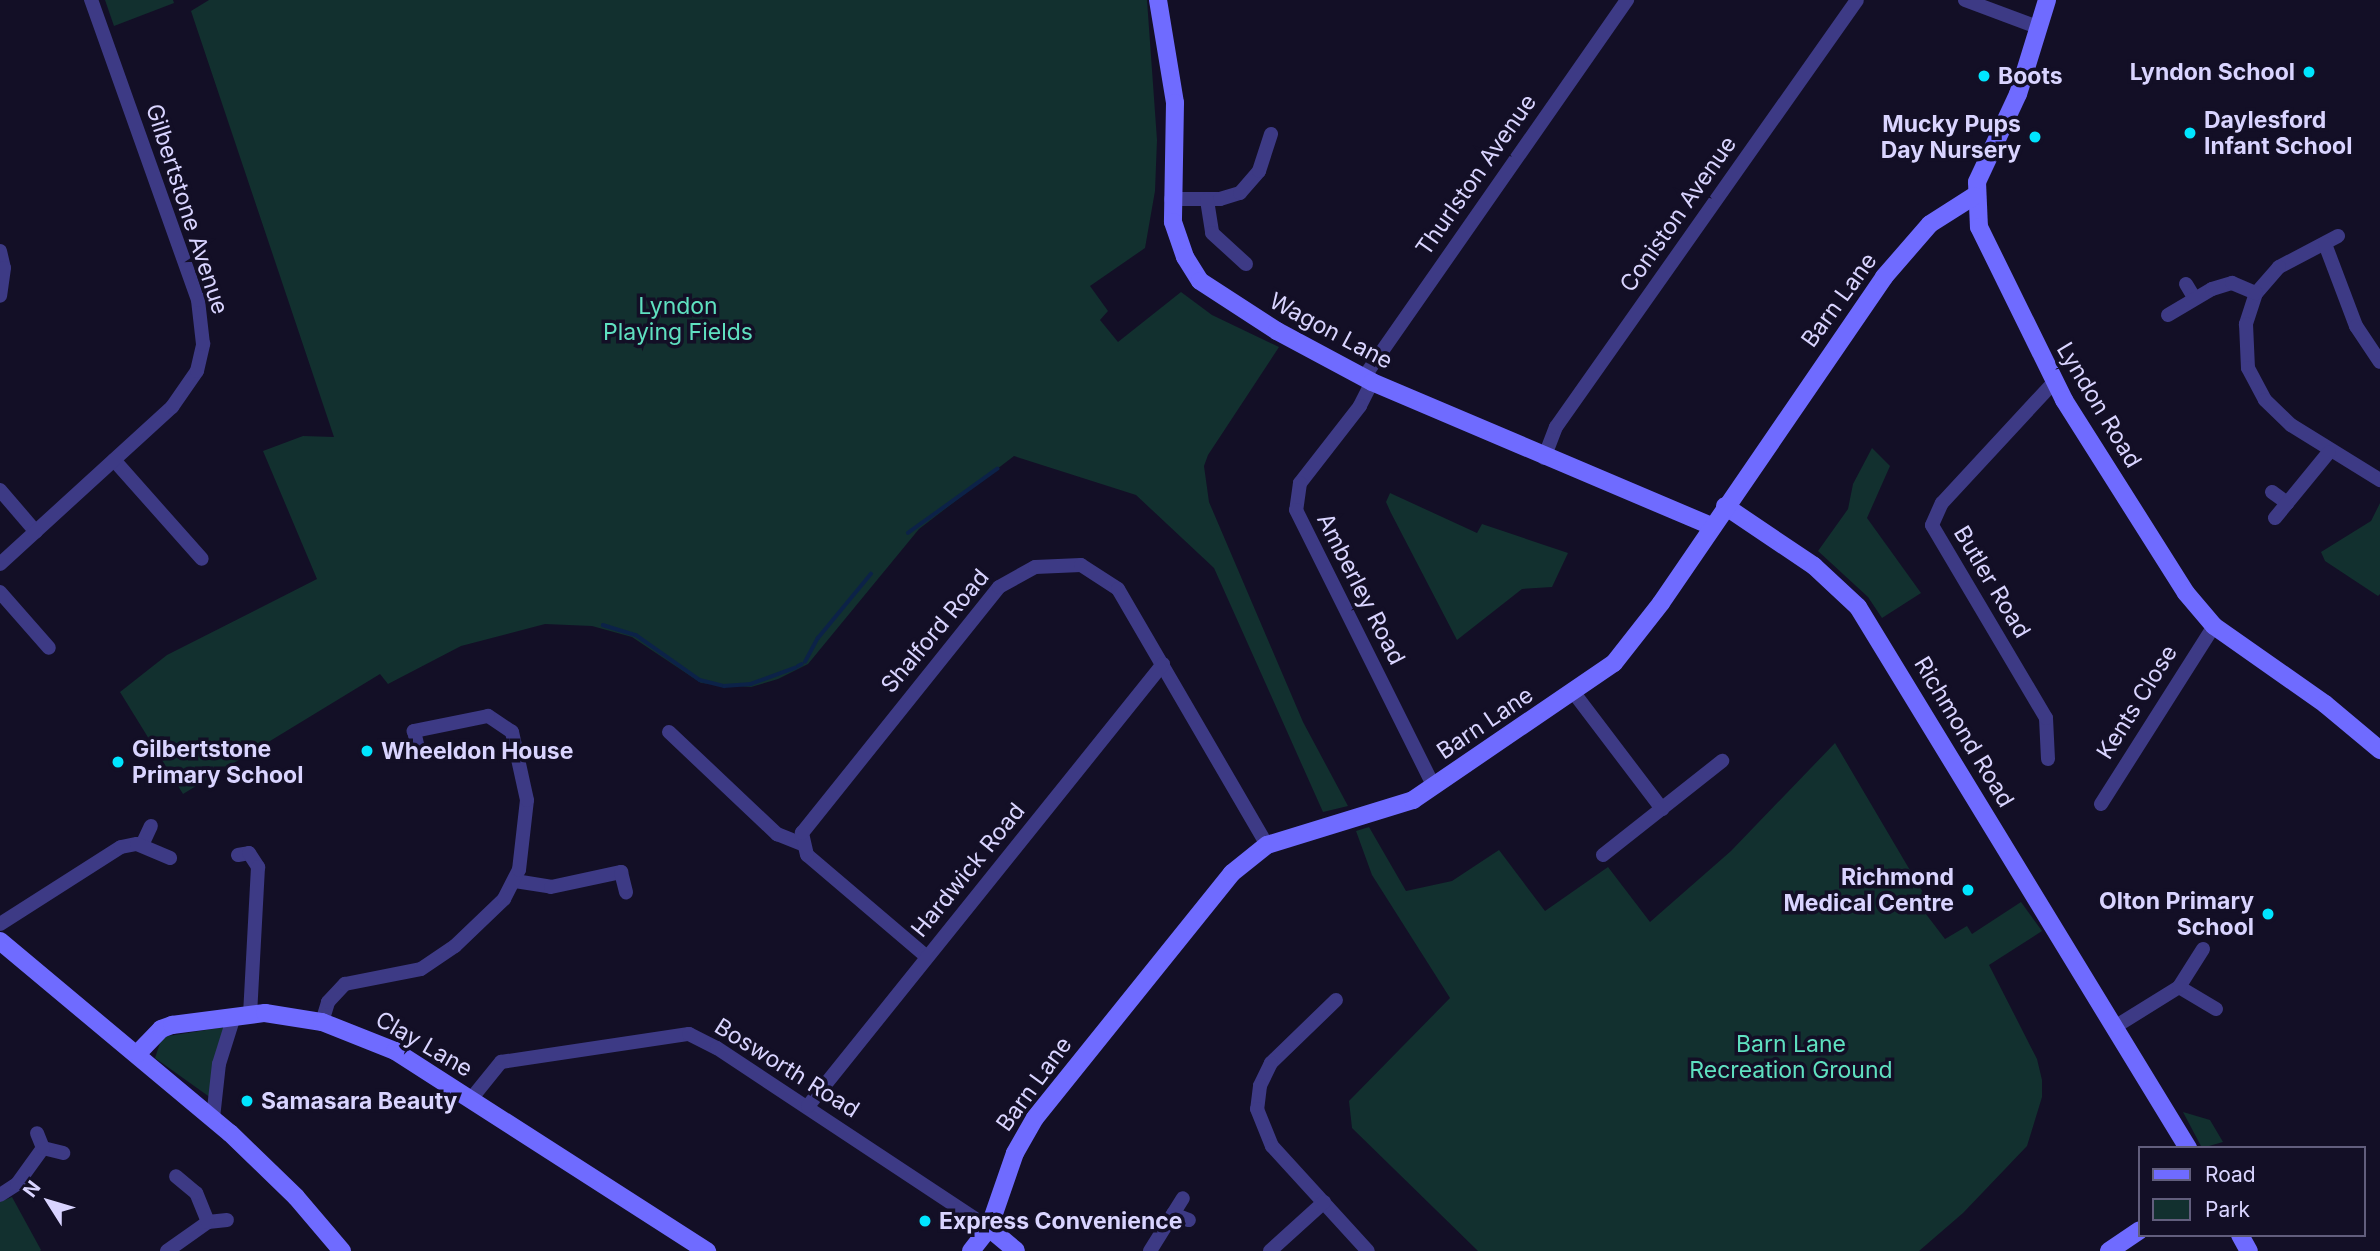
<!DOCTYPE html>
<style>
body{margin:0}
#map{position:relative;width:2380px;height:1251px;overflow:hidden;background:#130f26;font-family:Inter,sans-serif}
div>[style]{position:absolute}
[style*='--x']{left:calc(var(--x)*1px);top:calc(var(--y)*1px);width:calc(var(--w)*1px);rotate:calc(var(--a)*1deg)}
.green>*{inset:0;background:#12302f}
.stream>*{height:3.5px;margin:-1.75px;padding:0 1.75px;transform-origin:1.75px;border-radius:1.75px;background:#0c2248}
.street>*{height:14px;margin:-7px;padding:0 7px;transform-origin:7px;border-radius:7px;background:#3d3a85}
.secondary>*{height:18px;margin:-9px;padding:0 9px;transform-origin:9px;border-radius:9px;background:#6f6bff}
.dots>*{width:19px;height:19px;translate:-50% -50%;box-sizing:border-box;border:4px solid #130f26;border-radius:50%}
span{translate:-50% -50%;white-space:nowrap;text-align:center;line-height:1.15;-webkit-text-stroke:7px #130f26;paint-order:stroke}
.poi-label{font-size:23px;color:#d9d4ff;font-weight:700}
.right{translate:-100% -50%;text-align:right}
.left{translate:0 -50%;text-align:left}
.street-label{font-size:23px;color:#d9d4ff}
.park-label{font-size:23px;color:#5fe0c0}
.legend{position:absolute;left:2138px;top:1146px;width:228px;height:91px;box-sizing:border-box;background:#130f26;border:2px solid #625e7d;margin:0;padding:9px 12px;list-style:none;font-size:21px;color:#d9d4ff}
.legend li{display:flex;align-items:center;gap:14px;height:35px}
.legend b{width:35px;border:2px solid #625e7d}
.north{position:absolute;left:14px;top:1167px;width:70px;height:70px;-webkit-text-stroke:5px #130f26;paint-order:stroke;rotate:307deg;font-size:19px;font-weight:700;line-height:28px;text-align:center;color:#d9d4ff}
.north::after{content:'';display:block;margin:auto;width:24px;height:32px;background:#d9d4ff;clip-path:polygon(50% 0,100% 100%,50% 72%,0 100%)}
</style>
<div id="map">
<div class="green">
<i style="clip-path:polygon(105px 0,173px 0,174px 3px,114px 26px)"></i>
<i style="clip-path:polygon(209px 0,1147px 0,1157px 140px,1155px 191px,1145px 248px,1090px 286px,1108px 311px,1100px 320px,1118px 342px,1181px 292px,1212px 315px,1279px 347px,1208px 455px,1204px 466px,1209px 502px,1303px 722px,1348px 806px,1323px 812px,1214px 568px,1136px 495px,1014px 456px,919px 529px,808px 664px,778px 679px,751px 687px,701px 683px,632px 637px,592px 626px,545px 624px,461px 646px,388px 684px,380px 674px,183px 794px,120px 692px,167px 655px,317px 579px,263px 451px,303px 436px,334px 437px,191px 11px)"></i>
<i style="clip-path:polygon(1872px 448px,1890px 466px,1867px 518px,1921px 593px,1882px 618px,1868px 597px,1818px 551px,1848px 509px,1853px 484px)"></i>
<i style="clip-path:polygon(1390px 493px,1477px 533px,1482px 524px,1568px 553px,1552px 587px,1522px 589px,1457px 640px,1391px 513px,1386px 502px)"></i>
<i style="clip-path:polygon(2380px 503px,2380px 594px,2378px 596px,2325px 561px,2321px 552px,2371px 521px)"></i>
<i style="clip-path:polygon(1835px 743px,1924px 894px,1916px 901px,1945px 939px,1967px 926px,1972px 934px,2021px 902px,2042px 931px,1989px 965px,2037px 1059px,2042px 1080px,2042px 1097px,2027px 1146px,1963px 1213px,1919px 1251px,1478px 1251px,1352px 1128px,1349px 1101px,1450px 998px,1372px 875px,1356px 831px,1369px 827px,1406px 891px,1452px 881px,1499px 850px,1545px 911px,1608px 867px,1650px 922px,1731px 851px)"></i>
<i style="clip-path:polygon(225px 1027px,211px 1098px,155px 1058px,162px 1037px)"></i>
<i style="clip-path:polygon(2183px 1112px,2210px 1120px,2223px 1142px,2202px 1148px)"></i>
<i style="clip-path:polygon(12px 1197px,41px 1250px,40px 1251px,0 1251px,0 1202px)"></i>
</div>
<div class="stream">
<i style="--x:908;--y:533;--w:110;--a:-35.7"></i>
<i style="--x:603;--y:625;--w:34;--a:17"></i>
<i style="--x:636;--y:635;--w:78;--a:35.1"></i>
<i style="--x:700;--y:680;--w:25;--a:14"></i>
<i style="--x:724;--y:686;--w:27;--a:-4"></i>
<i style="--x:751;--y:684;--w:47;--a:-20"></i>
<i style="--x:805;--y:662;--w:27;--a:-62"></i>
<i style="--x:818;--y:638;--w:83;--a:-50.4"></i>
<i style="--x:798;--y:666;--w:4;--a:-27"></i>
</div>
<div class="street">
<i style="--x:1965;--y:0;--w:80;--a:20.5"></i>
<i style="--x:1171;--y:199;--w:49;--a:0"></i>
<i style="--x:1220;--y:199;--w:21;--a:-17"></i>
<i style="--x:1240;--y:193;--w:29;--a:-49"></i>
<i style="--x:1259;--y:171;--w:39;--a:-72"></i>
<i style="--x:1207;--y:200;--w:33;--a:81"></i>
<i style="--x:1212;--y:233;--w:46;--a:42.4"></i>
<i style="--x:2338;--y:236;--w:67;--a:152.3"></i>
<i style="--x:2279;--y:267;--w:35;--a:131"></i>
<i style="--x:2256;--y:293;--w:33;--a:108"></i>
<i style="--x:2246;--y:324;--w:44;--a:87.4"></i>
<i style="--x:2248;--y:368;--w:36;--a:62"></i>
<i style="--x:2265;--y:400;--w:36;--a:44"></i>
<i style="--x:2291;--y:425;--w:105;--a:31.7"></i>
<i style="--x:2325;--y:244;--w:88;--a:69.3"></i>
<i style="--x:2356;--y:326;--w:43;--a:56.3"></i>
<i style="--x:0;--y:251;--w:17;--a:77"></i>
<i style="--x:4;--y:268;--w:28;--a:98"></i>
<i style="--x:2186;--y:284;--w:17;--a:59"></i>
<i style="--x:2168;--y:315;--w:51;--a:-30.6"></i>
<i style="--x:2212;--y:289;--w:21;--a:-17"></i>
<i style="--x:2232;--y:283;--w:26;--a:23"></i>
<i style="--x:1364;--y:377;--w:460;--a:-55.1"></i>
<i style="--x:1372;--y:382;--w:27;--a:117"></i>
<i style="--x:1360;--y:406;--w:98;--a:127.9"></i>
<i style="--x:1300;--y:483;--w:27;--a:98"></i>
<i style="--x:1296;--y:510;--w:309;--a:63.5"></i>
<i style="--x:1544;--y:458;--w:33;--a:-69"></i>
<i style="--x:1556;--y:427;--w:522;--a:-54.82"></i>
<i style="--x:114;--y:460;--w:132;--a:48.4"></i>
<i style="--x:0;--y:490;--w:55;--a:49.4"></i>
<i style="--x:2272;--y:492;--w:19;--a:36"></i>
<i style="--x:2275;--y:518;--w:85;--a:-50.7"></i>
<i style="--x:0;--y:564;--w:233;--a:-42.4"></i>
<i style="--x:172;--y:407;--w:44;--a:-55.2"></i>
<i style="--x:197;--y:371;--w:28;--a:-77"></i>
<i style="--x:203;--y:344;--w:44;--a:-96.5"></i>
<i style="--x:198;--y:300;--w:319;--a:-109.6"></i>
<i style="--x:0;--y:592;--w:74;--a:48.8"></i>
<i style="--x:1574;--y:693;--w:146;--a:52.8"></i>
<i style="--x:669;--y:732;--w:149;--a:43.4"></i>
<i style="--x:777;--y:834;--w:27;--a:22"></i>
<i style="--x:2048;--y:759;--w:41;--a:-92.8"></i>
<i style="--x:2046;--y:718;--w:224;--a:-120.6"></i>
<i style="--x:1932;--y:525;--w:24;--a:-66"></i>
<i style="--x:1942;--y:503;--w:165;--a:-47.2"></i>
<i style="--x:2101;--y:804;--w:211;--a:-57.6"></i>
<i style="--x:142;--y:845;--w:21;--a:-65"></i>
<i style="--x:238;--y:855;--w:11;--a:-10"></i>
<i style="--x:249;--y:853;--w:17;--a:57"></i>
<i style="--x:258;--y:867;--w:147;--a:93.1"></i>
<i style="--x:1603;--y:855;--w:152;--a:-38.3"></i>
<i style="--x:515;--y:881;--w:36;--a:9"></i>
<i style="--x:551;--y:887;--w:72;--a:-12.1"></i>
<i style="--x:621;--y:872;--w:21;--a:76"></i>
<i style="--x:0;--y:924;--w:143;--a:-32.5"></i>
<i style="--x:121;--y:847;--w:16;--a:-11"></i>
<i style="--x:137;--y:844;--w:36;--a:23"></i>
<i style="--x:927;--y:957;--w:157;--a:-139.6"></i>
<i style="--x:807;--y:855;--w:23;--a:-103"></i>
<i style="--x:802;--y:833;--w:315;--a:-51.3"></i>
<i style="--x:999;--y:587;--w:41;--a:-29.1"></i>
<i style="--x:1035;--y:567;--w:46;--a:-2.5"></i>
<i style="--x:1081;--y:565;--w:44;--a:33"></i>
<i style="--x:1118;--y:589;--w:296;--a:59.8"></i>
<i style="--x:2179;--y:987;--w:43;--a:30.7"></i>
<i style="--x:1336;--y:1000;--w:91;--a:135.9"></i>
<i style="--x:1271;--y:1063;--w:25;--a:116"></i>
<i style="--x:1260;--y:1086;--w:23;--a:97"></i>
<i style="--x:1257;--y:1109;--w:40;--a:68"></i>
<i style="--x:1272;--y:1146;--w:142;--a:47.6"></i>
<i style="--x:322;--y:1022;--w:21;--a:-73"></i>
<i style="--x:328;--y:1002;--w:25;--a:-47"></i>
<i style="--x:345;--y:984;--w:77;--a:-11.2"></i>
<i style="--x:421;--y:969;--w:41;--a:-34.1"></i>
<i style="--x:455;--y:946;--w:68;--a:-43.8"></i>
<i style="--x:504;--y:899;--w:33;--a:-63"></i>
<i style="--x:519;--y:870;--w:70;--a:-83.5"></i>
<i style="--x:527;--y:800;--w:70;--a:-102.4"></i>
<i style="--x:512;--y:732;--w:29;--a:-146"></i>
<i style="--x:488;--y:716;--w:76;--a:168.5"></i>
<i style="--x:414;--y:731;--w:22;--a:77"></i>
<i style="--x:2113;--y:1028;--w:78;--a:-31.8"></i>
<i style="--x:2179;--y:987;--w:45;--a:-57.7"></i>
<i style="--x:471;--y:1099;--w:48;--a:-51"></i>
<i style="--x:501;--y:1062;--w:190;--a:-8.5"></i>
<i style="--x:689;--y:1034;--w:31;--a:27"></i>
<i style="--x:717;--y:1048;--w:326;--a:33.5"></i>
<i style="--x:808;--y:1106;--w:567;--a:-51.23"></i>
<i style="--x:213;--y:1118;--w:54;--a:-83.7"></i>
<i style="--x:219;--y:1064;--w:50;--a:-72.6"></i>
<i style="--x:43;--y:1148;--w:21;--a:14"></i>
<i style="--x:0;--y:1195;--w:20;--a:-33"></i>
<i style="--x:17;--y:1184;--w:44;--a:-54.2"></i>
<i style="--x:43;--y:1148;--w:16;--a:-112"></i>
<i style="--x:1173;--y:1214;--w:17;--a:21"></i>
<i style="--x:208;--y:1222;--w:19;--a:-6"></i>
<i style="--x:167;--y:1251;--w:50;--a:-35.3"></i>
<i style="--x:208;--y:1222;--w:31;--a:-112"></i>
<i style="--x:196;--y:1193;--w:26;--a:-140"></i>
<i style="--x:1150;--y:1251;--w:62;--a:-58.1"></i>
<i style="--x:1270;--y:1251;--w:73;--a:-42.2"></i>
</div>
<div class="secondary">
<i style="--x:1158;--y:0;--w:104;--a:80.6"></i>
<i style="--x:1175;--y:103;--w:119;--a:91"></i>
<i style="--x:1173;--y:222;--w:37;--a:71"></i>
<i style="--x:1185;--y:257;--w:28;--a:58"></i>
<i style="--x:1200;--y:281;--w:92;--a:33"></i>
<i style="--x:1277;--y:331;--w:108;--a:28.2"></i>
<i style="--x:1372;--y:382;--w:368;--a:23"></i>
<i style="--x:2047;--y:0;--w:98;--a:107.1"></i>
<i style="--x:2018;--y:94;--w:97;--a:115"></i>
<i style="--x:1977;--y:182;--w:45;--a:87.5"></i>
<i style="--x:1979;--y:227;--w:193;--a:63.8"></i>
<i style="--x:2064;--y:400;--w:228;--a:57.7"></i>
<i style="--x:2186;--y:593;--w:43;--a:49.7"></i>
<i style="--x:2214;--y:626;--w:136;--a:35.1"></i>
<i style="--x:2325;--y:704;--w:72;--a:39.9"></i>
<i style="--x:1725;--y:506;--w:107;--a:34"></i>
<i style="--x:1814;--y:566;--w:60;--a:43"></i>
<i style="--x:1858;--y:607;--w:634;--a:58.62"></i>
<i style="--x:0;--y:941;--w:300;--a:39.9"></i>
<i style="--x:230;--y:1133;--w:92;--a:44.1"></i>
<i style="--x:296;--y:1197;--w:71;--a:49.6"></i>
<i style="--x:138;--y:1053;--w:33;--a:-46"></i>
<i style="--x:161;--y:1029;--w:12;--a:-20"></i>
<i style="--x:172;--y:1025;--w:94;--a:-7.4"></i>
<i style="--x:265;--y:1013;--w:58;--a:9"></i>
<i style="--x:322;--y:1022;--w:79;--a:21.7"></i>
<i style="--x:395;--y:1051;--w:371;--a:32.7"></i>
<i style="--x:989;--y:1228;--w:35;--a:40"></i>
<i style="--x:2240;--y:1235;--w:18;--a:61"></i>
<i style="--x:971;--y:1251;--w:29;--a:-52"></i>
<i style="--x:989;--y:1228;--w:79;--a:-70.9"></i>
<i style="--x:1015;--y:1153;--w:40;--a:-60.3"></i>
<i style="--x:1035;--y:1118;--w:314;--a:-51.2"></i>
<i style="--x:1232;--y:873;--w:45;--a:-38.7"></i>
<i style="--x:1267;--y:845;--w:153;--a:-17.1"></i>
<i style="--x:1413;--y:800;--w:243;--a:-34.3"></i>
<i style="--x:1614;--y:663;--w:76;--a:-51.9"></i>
<i style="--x:1661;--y:603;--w:395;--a:-55.6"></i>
<i style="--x:1884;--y:277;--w:70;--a:-49"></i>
<i style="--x:1930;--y:224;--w:52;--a:-32.5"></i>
<i style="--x:2109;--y:1251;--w:37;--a:-34"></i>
</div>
<div class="dots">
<i style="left:2309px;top:72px;background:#00e5ff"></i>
<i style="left:1984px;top:76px;background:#00e5ff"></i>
<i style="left:2190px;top:133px;background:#00e5ff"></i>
<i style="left:2035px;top:137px;background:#00e5ff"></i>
<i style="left:367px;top:751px;background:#00e5ff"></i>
<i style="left:118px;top:762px;background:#00e5ff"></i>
<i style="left:1968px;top:890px;background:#00e5ff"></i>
<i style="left:2268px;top:914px;background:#00e5ff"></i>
<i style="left:247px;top:1101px;background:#00e5ff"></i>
<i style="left:925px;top:1221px;background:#00e5ff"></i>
</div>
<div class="poi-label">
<span class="right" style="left:2295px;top:72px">Lyndon School</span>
<span class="left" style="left:1998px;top:76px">Boots</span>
<span class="left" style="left:2204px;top:133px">Daylesford<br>Infant School</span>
<span class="right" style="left:2021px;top:137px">Mucky Pups<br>Day Nursery</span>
<span class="left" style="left:132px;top:762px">Gilbertstone<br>Primary School</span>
<span class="left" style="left:381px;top:751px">Wheeldon House</span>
<span class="right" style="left:1954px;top:890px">Richmond<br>Medical Centre</span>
<span class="right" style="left:2254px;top:914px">Olton Primary<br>School</span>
<span class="left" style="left:261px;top:1101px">Samasara Beauty</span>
<span class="left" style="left:939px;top:1221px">Express Convenience</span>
</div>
<div class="street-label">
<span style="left:1476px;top:175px;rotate:-55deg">Thurlston Avenue</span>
<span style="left:187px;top:209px;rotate:72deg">Gilbertstone Avenue</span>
<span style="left:1678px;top:214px;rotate:-55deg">Coniston Avenue</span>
<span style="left:1839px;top:300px;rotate:-54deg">Barn Lane</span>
<span style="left:1331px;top:331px;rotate:28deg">Wagon Lane</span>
<span style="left:2099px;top:405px;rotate:59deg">Lyndon Road</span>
<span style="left:1992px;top:582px;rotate:59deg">Butler Road</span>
<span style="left:1361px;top:589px;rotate:63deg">Amberley Road</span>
<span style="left:935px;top:631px;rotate:-50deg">Shalford Road</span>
<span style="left:2137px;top:702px;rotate:-58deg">Kents Close</span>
<span style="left:1485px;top:723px;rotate:-34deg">Barn Lane</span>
<span style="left:1964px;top:732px;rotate:59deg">Richmond Road</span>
<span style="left:968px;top:870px;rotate:-51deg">Hardwick Road</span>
<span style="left:424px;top:1044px;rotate:30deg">Clay Lane</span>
<span style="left:787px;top:1068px;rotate:32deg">Bosworth Road</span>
<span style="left:1034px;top:1084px;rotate:-54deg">Barn Lane</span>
</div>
<div class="park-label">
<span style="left:678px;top:319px">Lyndon<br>Playing Fields</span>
<span style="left:1791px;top:1057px">Barn Lane<br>Recreation Ground</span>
</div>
<ul class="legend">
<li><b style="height:9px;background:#6f6bff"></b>Road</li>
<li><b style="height:19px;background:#12302f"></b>Park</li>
</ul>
<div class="north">N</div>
</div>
